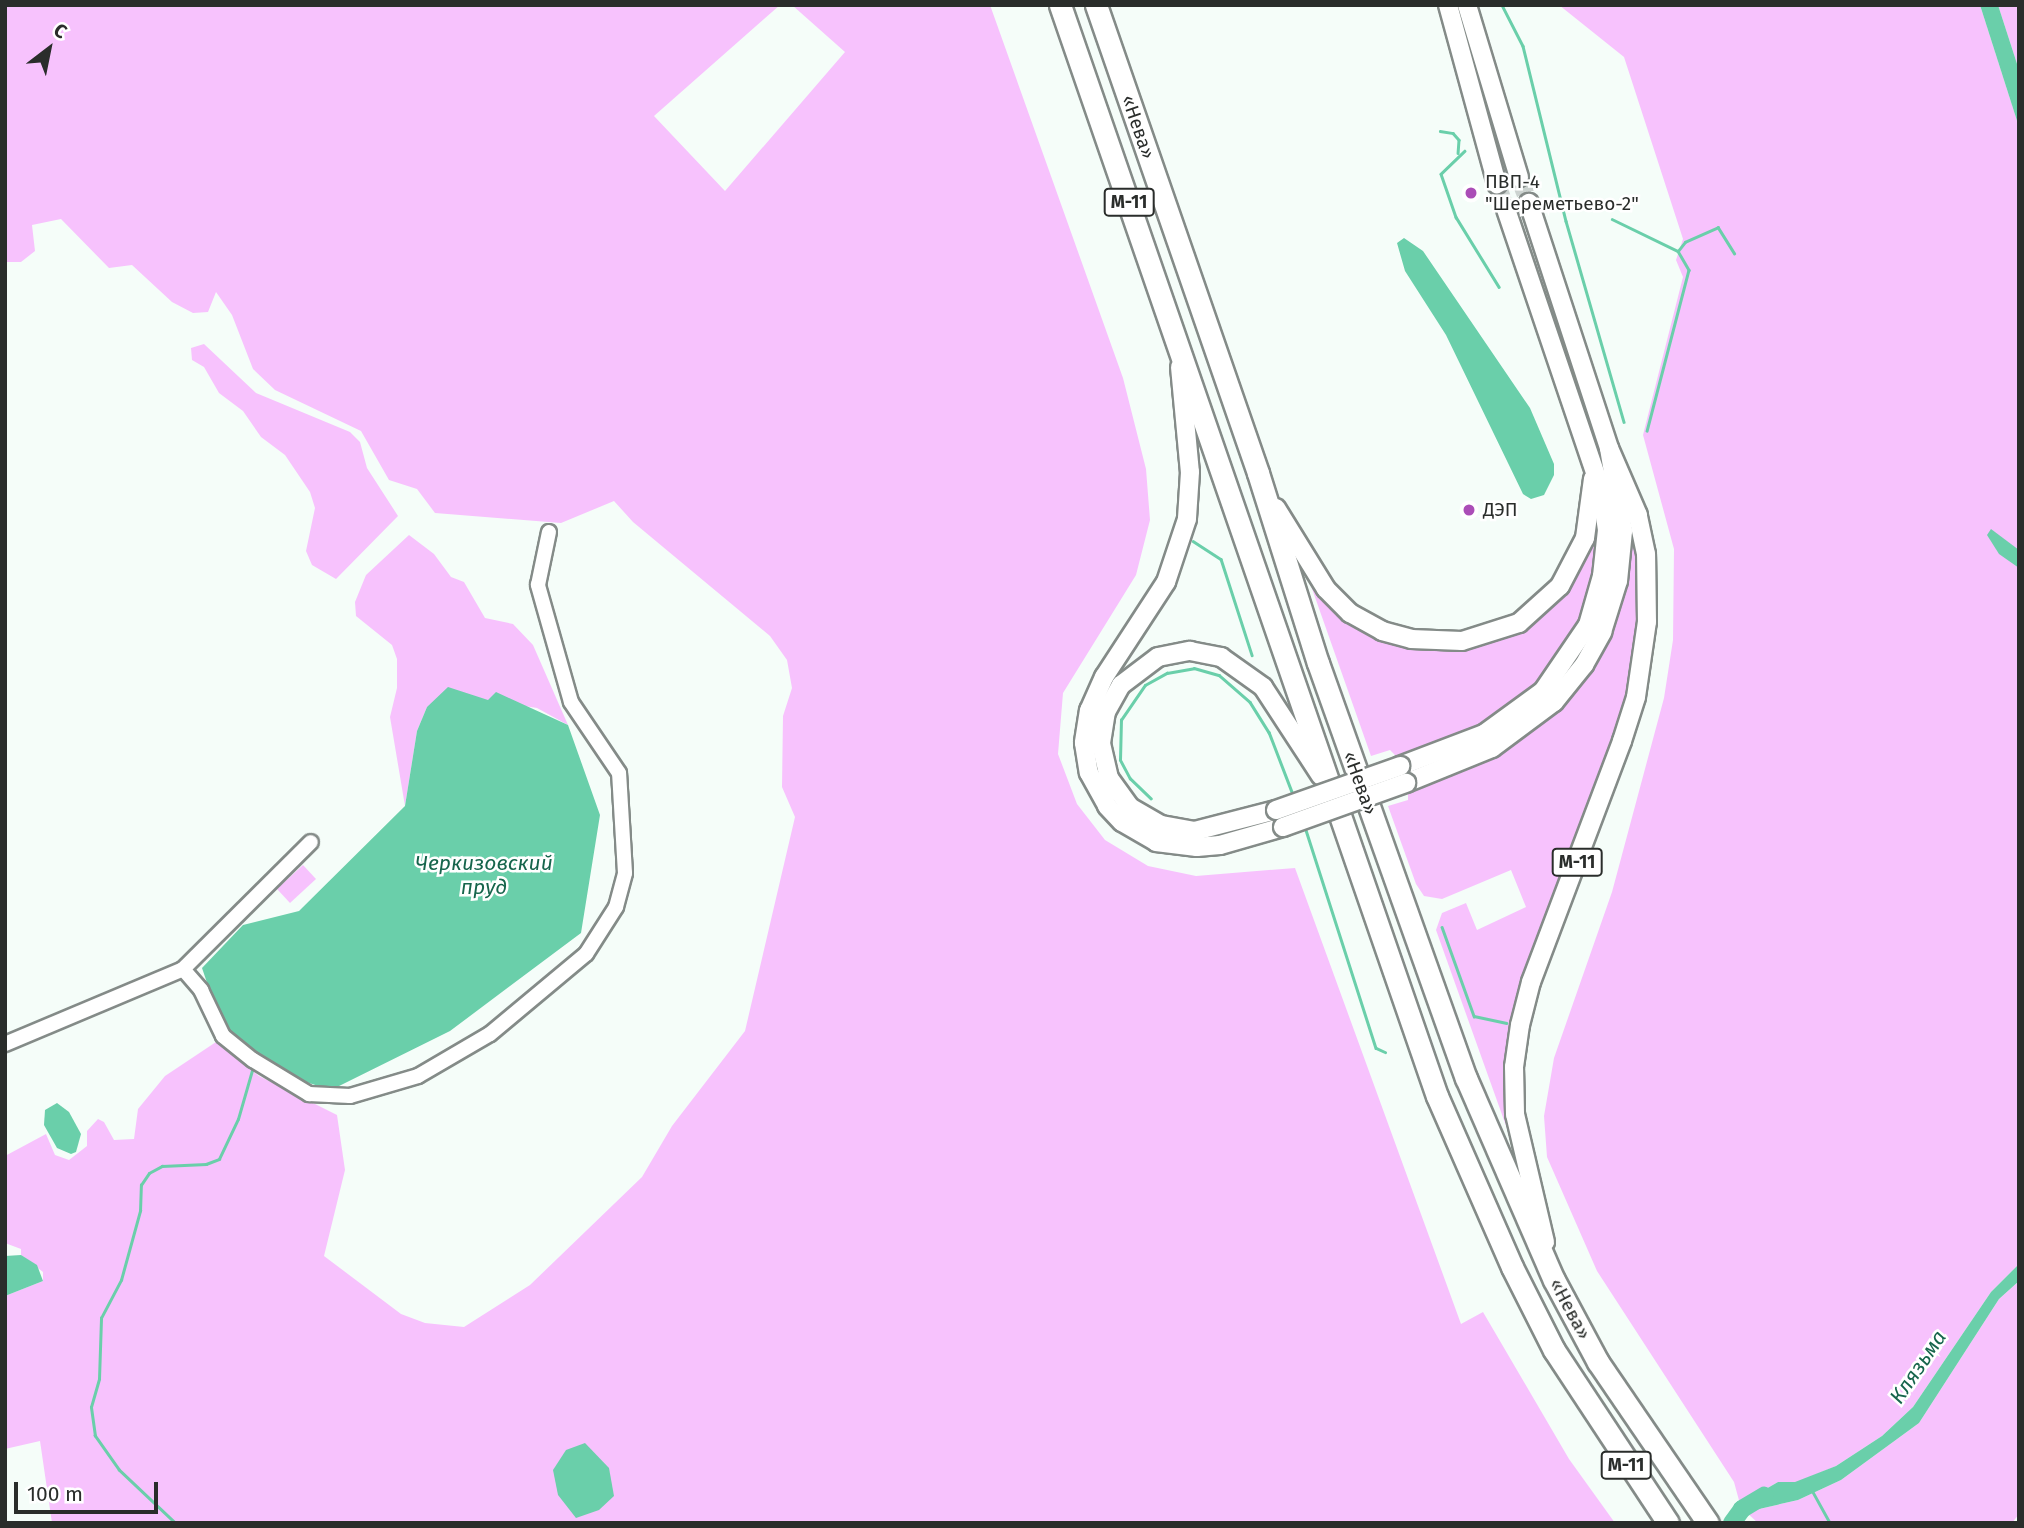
<!DOCTYPE html>
<meta charset="utf-8">
<style>
body{margin:0}
#map{position:relative;width:2024px;height:1528px;overflow:hidden;background:#f5fdf9;font-family:"Fira Sans",sans-serif}
div>[style]{position:absolute}
[style*='--x']{left:calc(var(--x)*1px);top:calc(var(--y)*1px);width:calc(var(--w)*1px);rotate:calc(var(--a)*1deg)}
.green>*{inset:0;background:#f7c2fd}
.water>*{inset:0;background:#6acfaa}
.stream>*{height:2.5px;margin:-1.25px;padding:0 1.25px;transform-origin:1.25px;border-radius:1.25px;background:#6acfaa}
.river>*{height:18px;margin:-9px;padding:0 9px;transform-origin:9px;border-radius:9px;background:#6acfaa}
.major-tunnel>*{height:18px;margin-top:-9px;transform-origin:0;background:repeating-linear-gradient(90deg,#ccd3d0 0 18px,transparent 0 27px)}
.roads{filter:drop-shadow(2px 0 #848b88) drop-shadow(-2px 0 #848b88) drop-shadow(0 2px #848b88) drop-shadow(0 -2px #848b88)}
.minor>*{height:14px;margin:-7px;padding:0 7px;transform-origin:7px;border-radius:7px;background:#fff}
.major>*{height:18px;margin:-9px;padding:0 9px;transform-origin:9px;border-radius:9px;background:#fff}
.highway>*{height:21px;margin:-10.5px;padding:0 10.5px;transform-origin:10.5px;border-radius:10.5px;background:#fff}
.bridges{filter:drop-shadow(2px 0 #848b88) drop-shadow(-2px 0 #848b88) drop-shadow(0 2px #848b88) drop-shadow(0 -2px #848b88)}
.major-bridge>*{height:18px;margin:-9px;padding:0 9px;transform-origin:9px;border-radius:9px;background:#fff}
.dots>*{width:19px;height:19px;translate:-50% -50%;box-sizing:border-box;border:4px solid #fff;border-radius:50%}
span{translate:-50% -50%;white-space:nowrap;text-align:center;line-height:1.15;-webkit-text-stroke:5px #fff;paint-order:stroke}
.shield-label span{padding:2px 5px;background:#fff;border:2px solid;border-radius:5px;-webkit-text-stroke-width:0}
.shield-label{font-size:18px;color:#2a2d2b;font-weight:700}
.street-label{font-size:19px;color:#2a2d2b}
.poi-label{font-size:19px;color:#2a2d2b}
.left{translate:0 -50%;text-align:left}
.water-label{font-size:21px;color:#16654c;font-style:italic}
.frame{position:absolute;inset:0;border:7px solid #2a2d2b;pointer-events:none}
.north{position:absolute;left:14px;top:14px;width:70px;height:70px;-webkit-text-stroke:5px #fff;paint-order:stroke;rotate:32deg;font-size:19px;font-weight:700;line-height:28px;text-align:center;color:#2a2d2b}
.north::after{content:'';display:block;margin:auto;width:24px;height:32px;background:#2a2d2b;clip-path:polygon(50% 0,100% 100%,50% 72%,0 100%)}
.scale{position:absolute;left:14px;top:1482px;width:144px;height:32px;box-sizing:border-box;border:4px solid #2a2d2b;border-top:0;padding-left:9px;font-size:21px;line-height:24px;white-space:nowrap;color:#2a2d2b;-webkit-text-stroke:5px #fff;paint-order:stroke}
</style>
<div id="map">
<div class="green">
<i style="clip-path:polygon(780px 5px,654px 116px,725px 191px,845px 52px,792px 5px,990px 5px,1123px 378px,1146px 469px,1150px 520px,1136px 575px,1063px 693px,1058px 754px,1077px 804px,1105px 840px,1148px 866px,1196px 876px,1295px 868px,1461px 1324px,1483px 1312px,1569px 1459px,1615px 1523px,52px 1523px,40px 1441px,5px 1449px,5px 1296px,43px 1281px,43px 1272px,21px 1255px,21px 1249px,5px 1243px,5px 1156px,46px 1134px,55px 1155px,69px 1160px,87px 1146px,87px 1131px,98px 1119px,104px 1122px,114px 1140px,134px 1139px,138px 1109px,165px 1076px,216px 1042px,259px 1076px,337px 1115px,345px 1170px,324px 1256px,401px 1314px,425px 1323px,464px 1327px,530px 1285px,642px 1177px,672px 1126px,745px 1031px,795px 817px,782px 787px,783px 716px,792px 688px,787px 660px,770px 636px,633px 522px,614px 501px,561px 523px,435px 513px,417px 489px,389px 480px,361px 431px,275px 390px,253px 369px,232px 315px,216px 292px,208px 312px,193px 313px,172px 302px,132px 265px,109px 268px,61px 219px,32px 225px,35px 251px,21px 262px,5px 262px,5px 7px)"></i>
<i style="clip-path:polygon(1559px 5px,1980px 5px,2019px 127px,2019px 1264px,1991px 1292px,1913px 1407px,1882px 1436px,1836px 1466px,1795px 1483px,1778px 1482px,1740px 1504px,1734px 1482px,1597px 1271px,1547px 1157px,1544px 1116px,1554px 1058px,1612px 892px,1664px 698px,1673px 640px,1674px 549px,1643px 435px,1683px 277px,1676px 260px,1683px 239px,1624px 57px)"></i>
<i style="clip-path:polygon(1998px 5px,2019px 5px,2019px 70px)"></i>
<i style="clip-path:polygon(204px 344px,256px 393px,350px 432px,360px 442px,367px 468px,398px 516px,336px 579px,312px 565px,306px 551px,315px 508px,310px 492px,285px 455px,261px 437px,243px 411px,219px 393px,204px 367px,192px 360px,191px 348px)"></i>
<i style="clip-path:polygon(1596px 502px,1595px 574px,1581px 622px,1535px 687px,1511px 708px,1443px 742px,1397px 757px,1390px 750px,1371px 756px,1310px 583px,1322px 596px,1416px 647px,1456px 649px,1547px 608px)"></i>
<i style="clip-path:polygon(1627px 506px,1639px 562px,1641px 621px,1629px 696px,1514px 1008px,1504px 1081px,1510px 1137px,1436px 930px,1442px 913px,1466px 903px,1477px 930px,1526px 907px,1511px 870px,1442px 899px,1424px 896px,1416px 884px,1388px 806px,1408px 800px,1408px 789px,1576px 687px)"></i>
<i style="clip-path:polygon(409px 535px,434px 554px,451px 577px,464px 582px,485px 618px,513px 624px,533px 645px,568px 725px,537px 708px,489px 700px,427px 707px,417px 731px,405px 806px,390px 717px,397px 688px,397px 659px,392px 645px,356px 616px,355px 602px,366px 575px)"></i>
<i style="clip-path:polygon(303px 865px,316px 879px,290px 903px,277px 889px)"></i>
<i style="clip-path:polygon(2019px 1281px,2019px 1514px,2012px 1523px,1758px 1523px,1746px 1512px,1798px 1500px,1841px 1480px,1919px 1423px,1999px 1299px)"></i>
</div>
<div class="water">
<i style="clip-path:polygon(1980px 5px,1998px 5px,2019px 70px,2019px 127px)"></i>
<i style="clip-path:polygon(1404px 238px,1423px 251px,1530px 408px,1554px 464px,1554px 475px,1544px 495px,1531px 499px,1523px 494px,1446px 335px,1405px 271px,1397px 243px)"></i>
<i style="clip-path:polygon(1991px 529px,2019px 550px,2019px 568px,1999px 554px,1987px 535px)"></i>
<i style="clip-path:polygon(448px 687px,488px 700px,496px 692px,568px 725px,600px 815px,581px 933px,450px 1031px,331px 1090px,287px 1076px,236px 1039px,220px 1021px,202px 968px,243px 925px,299px 911px,405px 806px,417px 731px,427px 707px)"></i>
<i style="clip-path:polygon(57px 1103px,69px 1112px,81px 1134px,76px 1152px,71px 1154px,57px 1148px,44px 1125px,45px 1110px)"></i>
<i style="clip-path:polygon(21px 1255px,37px 1265px,43px 1281px,5px 1296px,5px 1256px)"></i>
<i style="clip-path:polygon(2019px 1264px,2019px 1281px,1999px 1299px,1919px 1423px,1841px 1480px,1798px 1500px,1746px 1512px,1740px 1504px,1778px 1482px,1795px 1482px,1836px 1466px,1882px 1436px,1913px 1407px,1991px 1292px)"></i>
<i style="clip-path:polygon(585px 1443px,609px 1468px,614px 1496px,599px 1510px,576px 1518px,558px 1495px,553px 1470px,566px 1450px)"></i>
</div>
<div class="stream">
<i style="--x:1502;--y:5;--w:46;--a:62.9"></i>
<i style="--x:1523;--y:46;--w:180;--a:76.2"></i>
<i style="--x:1566;--y:221;--w:209;--a:73.9"></i>
<i style="--x:1440;--y:131;--w:13;--a:9"></i>
<i style="--x:1453;--y:133;--w:9;--a:49"></i>
<i style="--x:1459;--y:140;--w:13;--a:94"></i>
<i style="--x:1465;--y:151;--w:33;--a:136"></i>
<i style="--x:1441;--y:174;--w:46;--a:70.8"></i>
<i style="--x:1456;--y:217;--w:82;--a:58.4"></i>
<i style="--x:1612;--y:219;--w:73;--a:25.9"></i>
<i style="--x:1678;--y:251;--w:22;--a:60"></i>
<i style="--x:1689;--y:270;--w:166;--a:104.6"></i>
<i style="--x:1678;--y:251;--w:11;--a:-52"></i>
<i style="--x:1685;--y:242;--w:36;--a:-24"></i>
<i style="--x:1718;--y:227;--w:31;--a:58"></i>
<i style="--x:1193;--y:541;--w:33;--a:33"></i>
<i style="--x:1221;--y:559;--w:101;--a:72.1"></i>
<i style="--x:1151;--y:799;--w:29;--a:-136"></i>
<i style="--x:1130;--y:779;--w:21;--a:-118"></i>
<i style="--x:1120;--y:760;--w:40;--a:-88.6"></i>
<i style="--x:1121;--y:720;--w:42;--a:-55.6"></i>
<i style="--x:1145;--y:685;--w:25;--a:-29"></i>
<i style="--x:1167;--y:673;--w:27;--a:-10"></i>
<i style="--x:1194;--y:668;--w:26;--a:16"></i>
<i style="--x:1219;--y:675;--w:41;--a:41.1"></i>
<i style="--x:1250;--y:702;--w:36;--a:58"></i>
<i style="--x:1269;--y:732;--w:70;--a:69"></i>
<i style="--x:1305;--y:827;--w:232;--a:72.2"></i>
<i style="--x:1376;--y:1048;--w:10;--a:24"></i>
<i style="--x:1442;--y:927;--w:95;--a:70.2"></i>
<i style="--x:1474;--y:1016;--w:33;--a:12"></i>
<i style="--x:1813;--y:1492;--w:35;--a:61"></i>
<i style="--x:175;--y:1523;--w:77;--a:-136.6"></i>
<i style="--x:119;--y:1470;--w:42;--a:-125.2"></i>
<i style="--x:95;--y:1436;--w:29;--a:-98"></i>
<i style="--x:91;--y:1407;--w:29;--a:-74"></i>
<i style="--x:99;--y:1379;--w:61;--a:-88.1"></i>
<i style="--x:101;--y:1318;--w:43;--a:-62.2"></i>
<i style="--x:121;--y:1280;--w:72;--a:-74.6"></i>
<i style="--x:140;--y:1211;--w:26;--a:-88"></i>
<i style="--x:141;--y:1185;--w:14;--a:-56"></i>
<i style="--x:149;--y:1173;--w:15;--a:-28"></i>
<i style="--x:162;--y:1166;--w:44;--a:-2.6"></i>
<i style="--x:206;--y:1164;--w:14;--a:-21"></i>
<i style="--x:219;--y:1159;--w:44;--a:-64.6"></i>
<i style="--x:238;--y:1119;--w:54;--a:-73.9"></i>
</div>
<div class="river">
<i style="--x:1732;--y:1523;--w:17;--a:-54"></i>
<i style="--x:1742;--y:1509;--w:26;--a:-31"></i>
</div>
<div class="major-tunnel">
<i style="--x:1519;--y:177;--w:28;--a:69"></i>
<i style="--x:1497;--y:184;--w:28;--a:71"></i>
</div>
<div class="roads">
<div class="minor">
<i style="--x:183;--y:969;--w:28;--a:49"></i>
<i style="--x:201;--y:990;--w:51;--a:64.4"></i>
<i style="--x:223;--y:1036;--w:38;--a:39"></i>
<i style="--x:253;--y:1060;--w:66;--a:31.3"></i>
<i style="--x:309;--y:1094;--w:41;--a:2.8"></i>
<i style="--x:350;--y:1096;--w:71;--a:-16.4"></i>
<i style="--x:418;--y:1076;--w:83;--a:-30.3"></i>
<i style="--x:490;--y:1034;--w:125;--a:-39.8"></i>
<i style="--x:586;--y:954;--w:56;--a:-57.4"></i>
<i style="--x:616;--y:907;--w:35;--a:-75"></i>
<i style="--x:625;--y:873;--w:100;--a:-93.4"></i>
<i style="--x:619;--y:773;--w:86;--a:-124.1"></i>
<i style="--x:571;--y:702;--w:122;--a:-105.8"></i>
<i style="--x:538;--y:585;--w:54;--a:-78.3"></i>
<i style="--x:5;--y:1044;--w:193;--a:-22.8"></i>
<i style="--x:183;--y:969;--w:180;--a:-44.8"></i>
</div>
<div class="major">
<i style="--x:1448;--y:5;--w:186;--a:74.7"></i>
<i style="--x:1467;--y:5;--w:180;--a:73.2"></i>
<i style="--x:1180;--y:367;--w:105;--a:84.6"></i>
<i style="--x:1190;--y:472;--w:47;--a:93.7"></i>
<i style="--x:1187;--y:519;--w:66;--a:108.4"></i>
<i style="--x:1166;--y:582;--w:113;--a:123.1"></i>
<i style="--x:1104;--y:677;--w:36;--a:114"></i>
<i style="--x:1089;--y:710;--w:33;--a:99"></i>
<i style="--x:1084;--y:743;--w:30;--a:81"></i>
<i style="--x:1089;--y:773;--w:38;--a:61"></i>
<i style="--x:1107;--y:806;--w:22;--a:47"></i>
<i style="--x:1122;--y:822;--w:39;--a:30"></i>
<i style="--x:1156;--y:842;--w:41;--a:7"></i>
<i style="--x:1197;--y:847;--w:23;--a:-5"></i>
<i style="--x:1220;--y:845;--w:66;--a:-15.9"></i>
<i style="--x:1276;--y:508;--w:95;--a:58.3"></i>
<i style="--x:1326;--y:589;--w:34;--a:45"></i>
<i style="--x:1350;--y:613;--w:37;--a:29"></i>
<i style="--x:1382;--y:631;--w:30;--a:15"></i>
<i style="--x:1411;--y:639;--w:51;--a:2.2"></i>
<i style="--x:1462;--y:641;--w:60;--a:-17.5"></i>
<i style="--x:1519;--y:623;--w:55;--a:-42.1"></i>
<i style="--x:1560;--y:586;--w:54;--a:-62.5"></i>
<i style="--x:1585;--y:538;--w:60;--a:-82.3"></i>
<i style="--x:1400;--y:766;--w:90;--a:-20.9"></i>
<i style="--x:1484;--y:734;--w:73;--a:-36.1"></i>
<i style="--x:1543;--y:691;--w:80;--a:-55.7"></i>
<i style="--x:1588;--y:625;--w:51;--a:-74.1"></i>
<i style="--x:1602;--y:576;--w:46;--a:-83.8"></i>
<i style="--x:1607;--y:530;--w:40;--a:-98.5"></i>
<i style="--x:1601;--y:490;--w:296;--a:-108.7"></i>
<i style="--x:1406;--y:783;--w:93;--a:-22.1"></i>
<i style="--x:1492;--y:748;--w:77;--a:-36.6"></i>
<i style="--x:1554;--y:702;--w:48;--a:-51"></i>
<i style="--x:1584;--y:665;--w:38;--a:-61"></i>
<i style="--x:1602;--y:632;--w:53;--a:-72.6"></i>
<i style="--x:1618;--y:581;--w:50;--a:-84.3"></i>
<i style="--x:1623;--y:531;--w:84;--a:-99.6"></i>
<i style="--x:1609;--y:448;--w:258;--a:-108.1"></i>
<i style="--x:1276;--y:810;--w:84;--a:165.5"></i>
<i style="--x:1195;--y:831;--w:35;--a:-170"></i>
<i style="--x:1161;--y:825;--w:36;--a:-150"></i>
<i style="--x:1130;--y:807;--w:36;--a:-126"></i>
<i style="--x:1109;--y:778;--w:36;--a:-103"></i>
<i style="--x:1101;--y:743;--w:31;--a:-81"></i>
<i style="--x:1106;--y:712;--w:31;--a:-61"></i>
<i style="--x:1121;--y:685;--w:46;--a:-37.1"></i>
<i style="--x:1158;--y:657;--w:33;--a:-11"></i>
<i style="--x:1190;--y:651;--w:32;--a:11"></i>
<i style="--x:1221;--y:657;--w:52;--a:35.5"></i>
<i style="--x:1263;--y:687;--w:106;--a:56.9"></i>
<i style="--x:1545;--y:1242;--w:131;--a:-103.2"></i>
<i style="--x:1515;--y:1114;--w:47;--a:-91.2"></i>
<i style="--x:1514;--y:1067;--w:42;--a:-81.9"></i>
<i style="--x:1520;--y:1025;--w:44;--a:-75.7"></i>
<i style="--x:1531;--y:982;--w:258;--a:-69.3"></i>
<i style="--x:1622;--y:741;--w:46;--a:-72.3"></i>
<i style="--x:1636;--y:697;--w:76;--a:-81.7"></i>
<i style="--x:1647;--y:622;--w:68;--a:-90.8"></i>
<i style="--x:1646;--y:554;--w:40;--a:-102"></i>
<i style="--x:1638;--y:515;--w:73;--a:-113.4"></i>
</div>
<div class="highway">
<i style="--x:1060;--y:5;--w:1154;--a:70.94"></i>
<i style="--x:1437;--y:1096;--w:187;--a:66.3"></i>
<i style="--x:1512;--y:1267;--w:93;--a:63.2"></i>
<i style="--x:1554;--y:1350;--w:207;--a:56.6"></i>
<i style="--x:1096;--y:5;--w:495;--a:70.9"></i>
<i style="--x:1258;--y:473;--w:199;--a:72.5"></i>
<i style="--x:1318;--y:663;--w:441;--a:70.4"></i>
<i style="--x:1466;--y:1078;--w:220;--a:66.5"></i>
<i style="--x:1554;--y:1280;--w:93;--a:61.8"></i>
<i style="--x:1598;--y:1362;--w:195;--a:55.7"></i>
</div>
</div>
<div class="bridges">
<div class="major-bridge">
<i style="--x:1276;--y:810;--w:132;--a:-19.5"></i>
<i style="--x:1283;--y:827;--w:131;--a:-19.7"></i>
</div>
</div>
<div class="dots">
<i style="left:1471px;top:193px;background:#ab4db7"></i>
<i style="left:1469px;top:510px;background:#ab4db7"></i>
</div>
<div class="shield-label">
<span style="left:1129px;top:202px">М-11</span>
<span style="left:1577px;top:862px">М-11</span>
<span style="left:1626px;top:1465px">М-11</span>
</div>
<div class="street-label">
<span style="left:1138px;top:127px;rotate:71deg">«Нева»</span>
<span style="left:1360px;top:783px;rotate:70deg">«Нева»</span>
<span style="left:1570px;top:1309px;rotate:62deg">«Нева»</span>
</div>
<div class="poi-label">
<span class="left" style="left:1485px;top:193px">ПВП-4<br>"Шереметьево-2"</span>
<span class="left" style="left:1483px;top:510px">ДЭП</span>
</div>
<div class="water-label">
<span style="left:484px;top:875px">Черкизовский<br>пруд</span>
<span style="left:1918px;top:1367px;rotate:-56deg">Клязьма</span>
</div>
<div class="frame"></div>
<div class="north">С</div>
<div class="scale">100 m</div>
</div>
